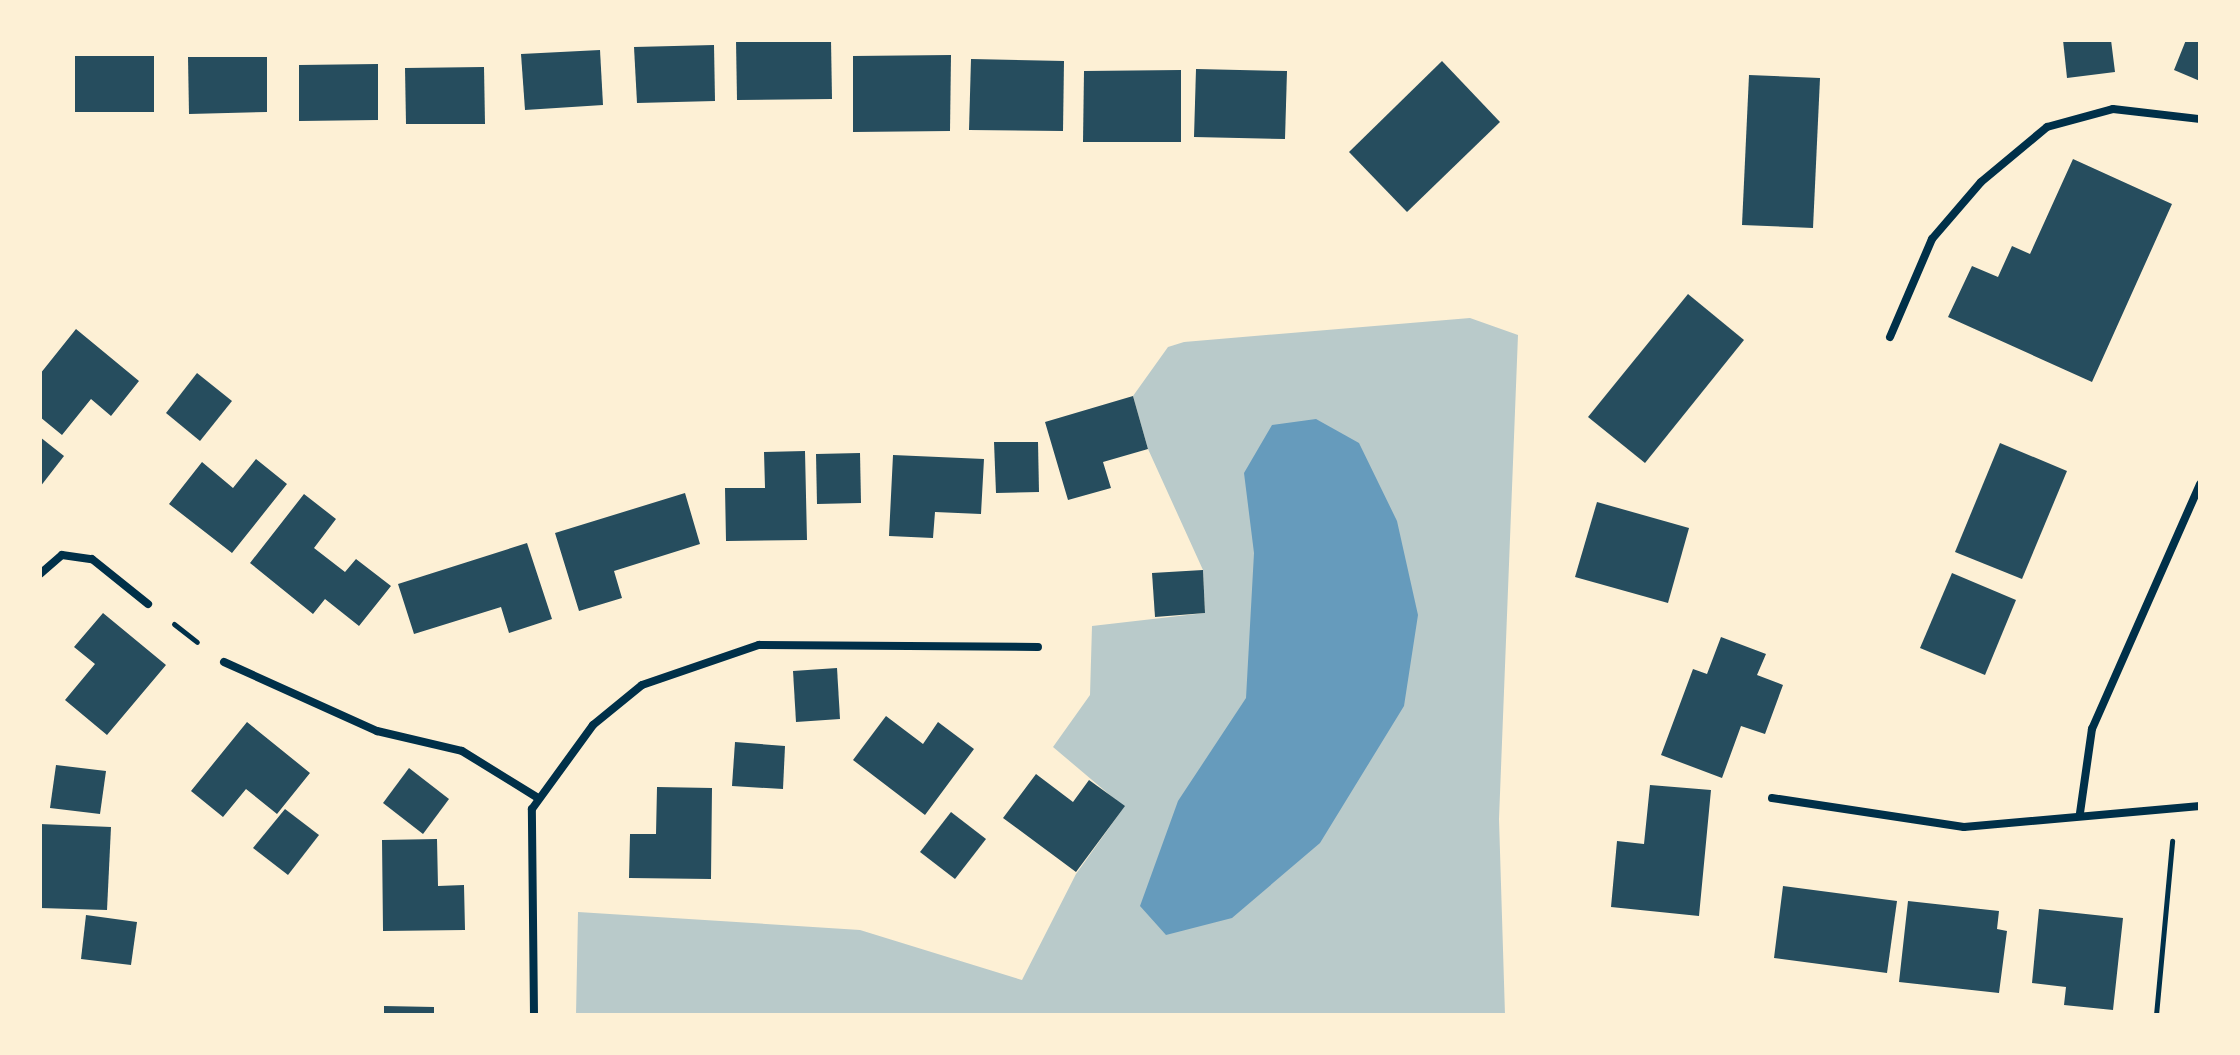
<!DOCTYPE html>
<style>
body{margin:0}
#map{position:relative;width:2240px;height:1055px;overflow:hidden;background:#fdf0d5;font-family:Georgia,serif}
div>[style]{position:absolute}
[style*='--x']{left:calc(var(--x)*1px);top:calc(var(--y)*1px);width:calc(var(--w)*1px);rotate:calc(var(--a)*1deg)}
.green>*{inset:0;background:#b9caca}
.water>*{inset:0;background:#669bbc}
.building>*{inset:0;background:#264d5e}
.path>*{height:5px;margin:-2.5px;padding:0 2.5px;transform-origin:2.5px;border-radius:2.5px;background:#003049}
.minor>*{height:8px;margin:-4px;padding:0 4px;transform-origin:4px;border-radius:4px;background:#003049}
span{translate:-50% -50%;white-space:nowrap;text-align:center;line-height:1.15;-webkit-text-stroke:8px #fdf0d5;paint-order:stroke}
.frame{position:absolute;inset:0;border:42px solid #fdf0d5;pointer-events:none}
</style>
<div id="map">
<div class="green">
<i style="clip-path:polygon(1470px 318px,1518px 335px,1499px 819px,1505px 1015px,576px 1015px,578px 912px,860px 930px,1022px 980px,1076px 874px,1124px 807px,1053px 747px,1090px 695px,1092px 626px,1205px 613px,1203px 570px,1148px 449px,1133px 396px,1168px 347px,1184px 342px)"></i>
</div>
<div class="water">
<i style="clip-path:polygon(1316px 419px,1359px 443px,1397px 521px,1418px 615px,1404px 706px,1320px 843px,1232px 918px,1166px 935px,1140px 906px,1178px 801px,1246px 698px,1254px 553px,1244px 473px,1272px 425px)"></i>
</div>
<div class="building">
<i style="clip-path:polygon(736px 40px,831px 40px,832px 99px,737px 100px)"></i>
<i style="clip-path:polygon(2063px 40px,2111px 40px,2115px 72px,2067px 78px)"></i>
<i style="clip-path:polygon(2186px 40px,2200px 40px,2200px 81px,2174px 70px)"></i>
<i style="clip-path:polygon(714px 45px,715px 101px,637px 103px,634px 47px)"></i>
<i style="clip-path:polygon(600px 50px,603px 105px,525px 110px,521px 54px)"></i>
<i style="clip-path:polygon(951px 55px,950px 131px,853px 132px,853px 56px)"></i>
<i style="clip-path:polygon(75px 56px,154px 56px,154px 112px,75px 112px)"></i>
<i style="clip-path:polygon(188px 57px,267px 57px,267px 112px,189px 114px)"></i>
<i style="clip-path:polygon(971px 59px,1064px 61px,1063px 131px,969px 130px)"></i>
<i style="clip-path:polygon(1442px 61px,1500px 122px,1407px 212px,1349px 152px)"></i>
<i style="clip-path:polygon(378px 64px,378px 120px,299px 121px,299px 65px)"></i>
<i style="clip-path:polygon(484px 67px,485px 124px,406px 124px,405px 68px)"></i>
<i style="clip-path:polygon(1196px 69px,1287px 71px,1285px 139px,1194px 137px)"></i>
<i style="clip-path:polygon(1181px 70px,1181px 142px,1083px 142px,1084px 71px)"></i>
<i style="clip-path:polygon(1749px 75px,1820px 78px,1813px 228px,1742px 225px)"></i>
<i style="clip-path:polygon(2073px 159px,2172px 204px,2092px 382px,1948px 317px,1972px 266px,1998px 277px,2012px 246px,2030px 254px)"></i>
<i style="clip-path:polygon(1688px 294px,1744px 340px,1645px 463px,1588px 417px)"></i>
<i style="clip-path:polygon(76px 329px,139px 381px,111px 416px,91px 399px,62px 435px,40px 417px,40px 374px)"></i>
<i style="clip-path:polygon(197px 373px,232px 401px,200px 441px,166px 413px)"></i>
<i style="clip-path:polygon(1133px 396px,1148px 449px,1103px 462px,1111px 488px,1068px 500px,1045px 422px)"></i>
<i style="clip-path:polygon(40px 437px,64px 456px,40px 487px)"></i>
<i style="clip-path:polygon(994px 442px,1038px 442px,1039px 492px,996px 493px)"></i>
<i style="clip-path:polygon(2000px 443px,2067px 471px,2022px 579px,1955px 552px)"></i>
<i style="clip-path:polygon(805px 451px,807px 540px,726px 541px,725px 488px,765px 488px,764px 452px)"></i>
<i style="clip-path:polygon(860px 453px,861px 503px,817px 504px,816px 454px)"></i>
<i style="clip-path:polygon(893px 455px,984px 459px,981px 514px,935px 512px,933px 538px,889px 536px)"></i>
<i style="clip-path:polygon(256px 459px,287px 484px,232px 553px,169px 504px,202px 462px,233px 488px)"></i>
<i style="clip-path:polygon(685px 493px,700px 544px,614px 571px,622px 598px,579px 611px,555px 533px)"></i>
<i style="clip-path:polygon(304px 494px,336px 519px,314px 548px,345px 572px,356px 559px,391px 586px,359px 626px,325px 599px,313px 614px,250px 563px)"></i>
<i style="clip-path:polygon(1597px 502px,1689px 528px,1668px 603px,1575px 577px)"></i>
<i style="clip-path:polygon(527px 543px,552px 619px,509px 633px,501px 607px,414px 634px,398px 584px)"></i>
<i style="clip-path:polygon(1203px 570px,1205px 613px,1155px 617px,1152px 573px)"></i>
<i style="clip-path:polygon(1952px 573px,2016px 600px,1985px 675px,1920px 648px)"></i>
<i style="clip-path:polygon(103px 613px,166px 665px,107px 735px,65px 700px,95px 664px,74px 647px)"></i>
<i style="clip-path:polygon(1721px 637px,1766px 654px,1757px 675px,1783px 685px,1765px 734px,1741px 726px,1722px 778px,1661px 755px,1693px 669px,1707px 674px)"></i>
<i style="clip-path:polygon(837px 668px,840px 719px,796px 722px,793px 671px)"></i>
<i style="clip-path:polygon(886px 716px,923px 744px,938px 722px,974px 749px,925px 815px,853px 760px)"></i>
<i style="clip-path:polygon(247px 722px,310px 773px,277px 814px,246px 789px,223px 817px,191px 791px)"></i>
<i style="clip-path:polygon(735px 742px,785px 746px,783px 789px,732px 786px)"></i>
<i style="clip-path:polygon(56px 765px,106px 771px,100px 814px,50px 808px)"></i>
<i style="clip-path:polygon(409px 768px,449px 799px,423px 834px,383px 803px)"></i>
<i style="clip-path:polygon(1036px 774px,1073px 802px,1089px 780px,1125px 806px,1076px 872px,1003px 818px)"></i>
<i style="clip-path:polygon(1650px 785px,1711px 790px,1699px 916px,1611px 907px,1617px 841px,1644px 844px)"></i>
<i style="clip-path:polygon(657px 787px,712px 788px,711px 879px,629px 878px,630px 834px,656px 834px)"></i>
<i style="clip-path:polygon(285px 809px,319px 835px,288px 875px,253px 848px)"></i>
<i style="clip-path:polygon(951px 812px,986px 839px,955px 879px,920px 852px)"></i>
<i style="clip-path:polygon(40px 824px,111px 827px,107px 910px,40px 908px)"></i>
<i style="clip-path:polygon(437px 839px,438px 886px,464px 885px,465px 930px,383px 931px,382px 840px)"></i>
<i style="clip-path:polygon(1783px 886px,1897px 901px,1887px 973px,1774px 958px)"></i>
<i style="clip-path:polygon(1908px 901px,1999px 911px,1997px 929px,2007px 931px,1999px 993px,1899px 982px)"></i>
<i style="clip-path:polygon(2039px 909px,2123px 918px,2113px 1010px,2064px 1005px,2066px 987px,2032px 983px)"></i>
<i style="clip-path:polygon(86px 915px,137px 922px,131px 965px,81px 959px)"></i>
<i style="clip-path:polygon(384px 1006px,434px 1007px,434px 1015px,384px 1015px)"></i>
</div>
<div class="path">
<i style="--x:174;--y:624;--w:29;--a:38"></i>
<i style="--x:2156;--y:1015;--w:175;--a:-84.7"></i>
</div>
<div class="minor">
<i style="--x:1890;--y:337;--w:107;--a:-66.8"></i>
<i style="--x:1932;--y:239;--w:75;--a:-49.3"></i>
<i style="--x:1981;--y:182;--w:86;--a:-39.8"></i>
<i style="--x:2047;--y:127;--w:68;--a:-15.3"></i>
<i style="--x:2113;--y:109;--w:88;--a:6.6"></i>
<i style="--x:40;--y:574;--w:29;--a:-41"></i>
<i style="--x:62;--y:555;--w:30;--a:8"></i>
<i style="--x:92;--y:559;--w:72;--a:38.8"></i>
<i style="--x:224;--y:662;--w:168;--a:24.3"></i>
<i style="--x:377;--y:731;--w:87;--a:13.2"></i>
<i style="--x:462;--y:751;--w:89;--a:31.7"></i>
<i style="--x:1772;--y:798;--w:194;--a:8.6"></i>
<i style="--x:1964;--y:827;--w:237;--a:-5.1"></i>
<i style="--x:2080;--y:813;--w:85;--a:-81.9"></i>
<i style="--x:2092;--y:729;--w:268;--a:-66.2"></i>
<i style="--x:534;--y:1015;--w:206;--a:-90.6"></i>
<i style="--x:532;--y:809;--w:104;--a:-54"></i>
<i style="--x:593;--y:725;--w:63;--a:-39.2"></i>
<i style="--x:642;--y:685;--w:124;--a:-18.9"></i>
<i style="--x:759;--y:645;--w:279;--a:0.4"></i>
</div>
<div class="frame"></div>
</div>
